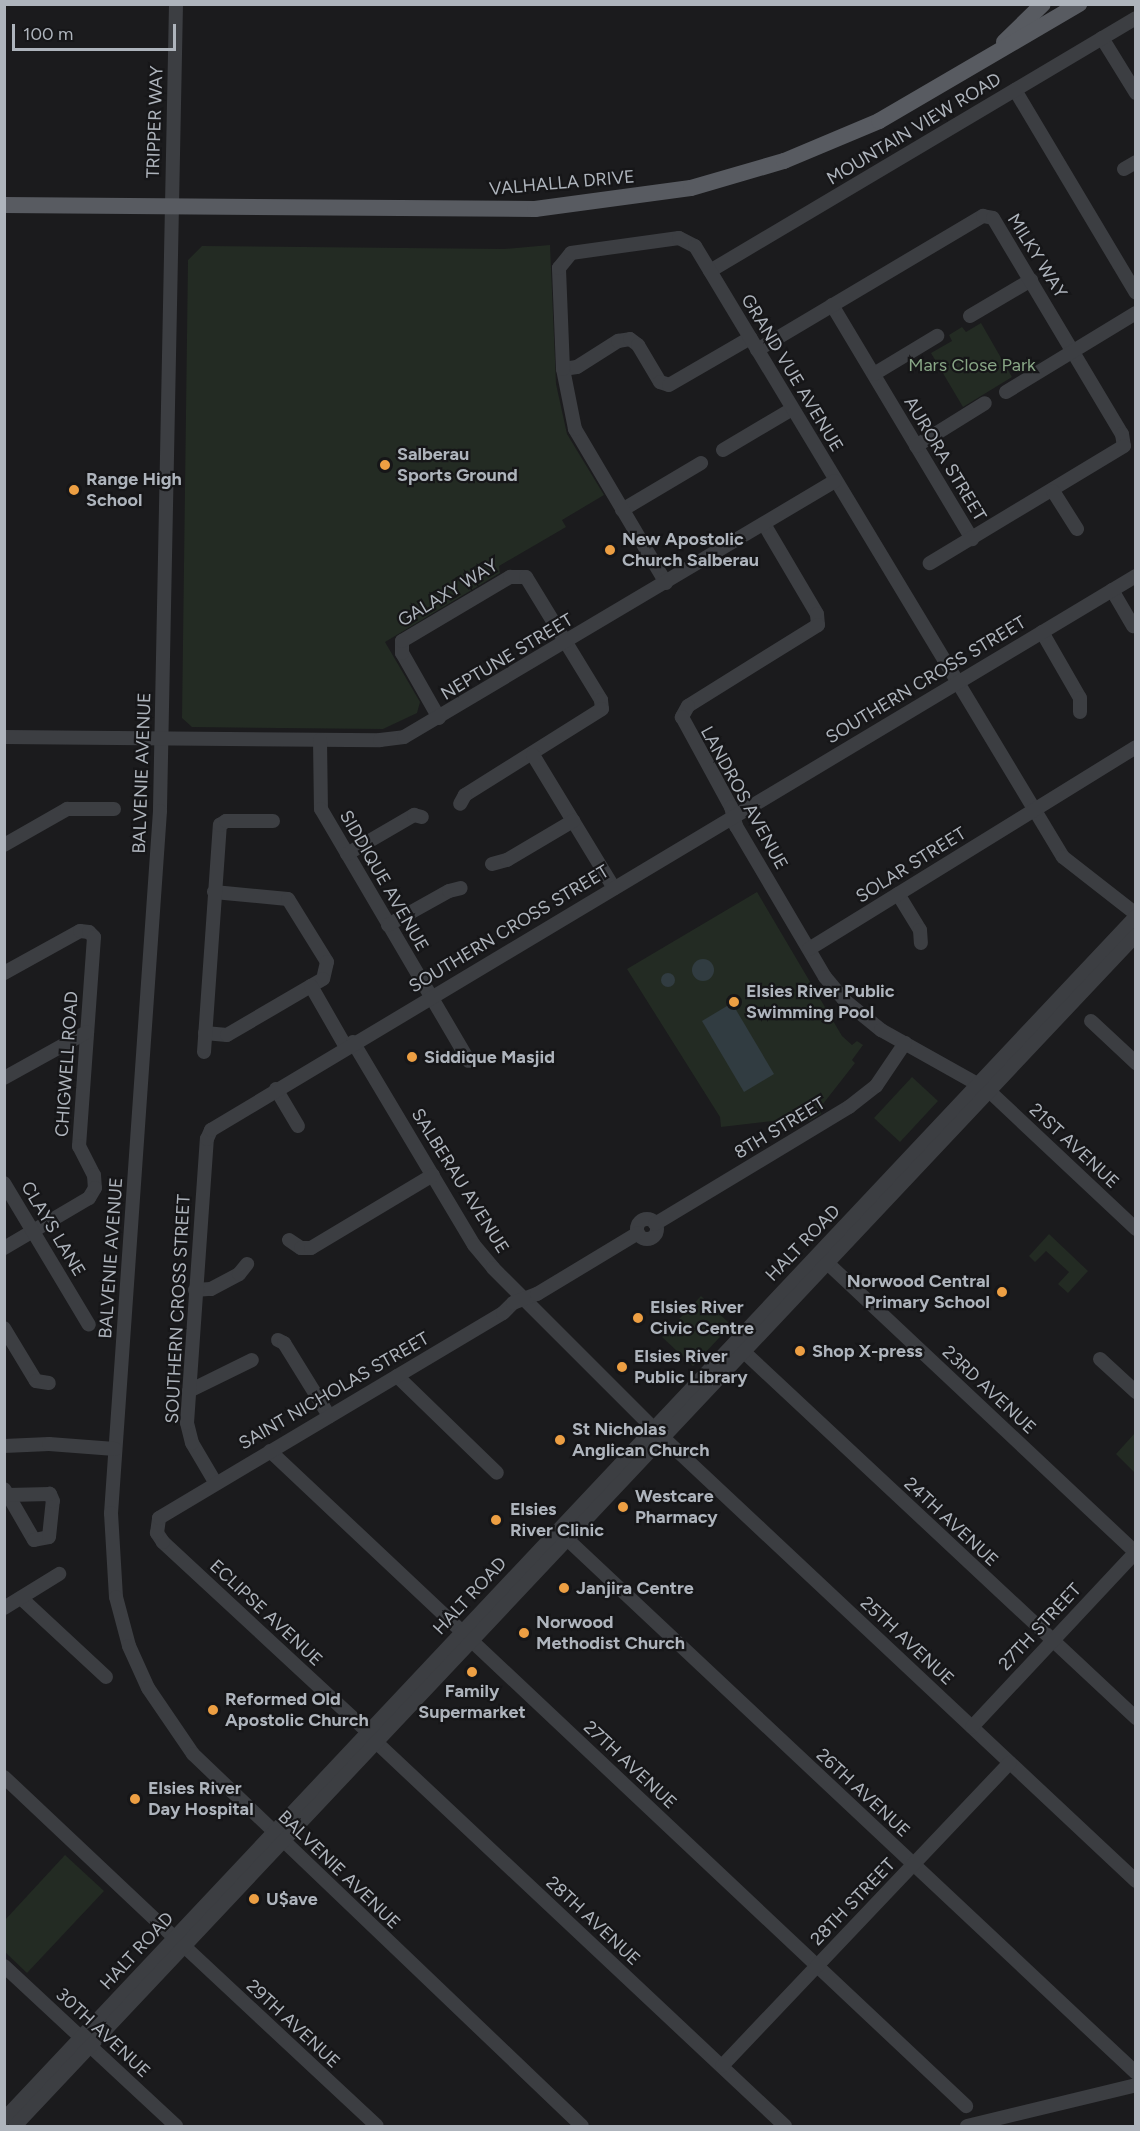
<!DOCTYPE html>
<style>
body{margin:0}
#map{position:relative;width:1140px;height:2131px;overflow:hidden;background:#1b1b1d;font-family:Figtree,sans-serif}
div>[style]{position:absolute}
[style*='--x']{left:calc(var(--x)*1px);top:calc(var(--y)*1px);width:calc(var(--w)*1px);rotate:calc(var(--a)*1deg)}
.green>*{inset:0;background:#232b23}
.water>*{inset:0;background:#313c41}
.round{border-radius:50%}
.minor>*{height:14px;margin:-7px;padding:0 7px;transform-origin:7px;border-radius:7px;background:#3c3e42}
.minor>.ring{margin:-7px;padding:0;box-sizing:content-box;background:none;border:14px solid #3c3e42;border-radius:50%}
.major>*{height:16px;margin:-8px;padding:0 8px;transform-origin:8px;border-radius:8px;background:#585b61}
.dots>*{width:16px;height:16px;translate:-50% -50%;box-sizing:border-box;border:3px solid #161618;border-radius:50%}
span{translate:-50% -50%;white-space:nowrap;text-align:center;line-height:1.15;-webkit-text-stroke:4.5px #161618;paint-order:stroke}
.street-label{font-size:18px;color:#aeb4bc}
.park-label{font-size:18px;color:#88a686}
.poi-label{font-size:18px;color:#aeb4bc;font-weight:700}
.left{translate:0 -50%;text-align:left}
.right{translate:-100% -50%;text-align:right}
.frame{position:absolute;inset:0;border:6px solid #aeb4bc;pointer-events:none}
.scale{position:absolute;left:12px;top:24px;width:164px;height:27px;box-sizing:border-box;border:3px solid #aeb4bc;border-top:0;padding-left:8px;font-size:18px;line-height:21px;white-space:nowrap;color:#aeb4bc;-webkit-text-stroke:4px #161618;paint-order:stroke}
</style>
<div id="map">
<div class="green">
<i style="clip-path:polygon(550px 245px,556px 384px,567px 434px,604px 495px,562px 520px,566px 527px,499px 566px,500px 573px,385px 642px,420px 702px,417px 713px,383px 729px,192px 727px,182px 718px,188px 260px,202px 246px,504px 249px)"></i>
<i style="clip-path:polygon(981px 323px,1012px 377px,963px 407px,931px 353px,952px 341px,949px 335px,962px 327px,966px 332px)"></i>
<i style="clip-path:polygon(757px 892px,842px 1036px,852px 1045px,857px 1041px,863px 1045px,852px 1060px,855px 1063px,819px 1109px,821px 1114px,809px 1121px,806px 1117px,721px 1127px,720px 1117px,627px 969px)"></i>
<i style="clip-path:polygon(912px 1077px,938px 1101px,900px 1142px,874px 1118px)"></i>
<i style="clip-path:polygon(1049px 1234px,1088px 1271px,1068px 1293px,1058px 1284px,1069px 1272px,1046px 1251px,1035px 1262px,1029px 1256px)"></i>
<i style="clip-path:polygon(701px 1296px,731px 1325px,693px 1366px,662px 1337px)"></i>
<i style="clip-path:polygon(1135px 1433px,1135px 1473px,1116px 1454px)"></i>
<i style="clip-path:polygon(65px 1855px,104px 1891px,27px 1973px,5px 1952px,5px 1920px)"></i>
</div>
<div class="water">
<i class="round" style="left:692px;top:959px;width:22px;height:22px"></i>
<i class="round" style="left:661px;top:973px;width:14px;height:14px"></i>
<i style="clip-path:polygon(732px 1003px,774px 1074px,744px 1092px,702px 1021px)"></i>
</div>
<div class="minor">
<i style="--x:176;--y:4;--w:807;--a:91.14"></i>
<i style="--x:160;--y:811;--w:704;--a:93.99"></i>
<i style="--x:111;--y:1513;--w:84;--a:86.6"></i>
<i style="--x:116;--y:1597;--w:51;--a:75.1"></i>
<i style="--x:129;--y:1646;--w:46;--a:65.7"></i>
<i style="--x:148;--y:1688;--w:80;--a:55.7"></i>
<i style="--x:193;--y:1754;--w:538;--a:43.72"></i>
<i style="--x:1102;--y:38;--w:65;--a:58.3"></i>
<i style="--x:1015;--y:90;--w:236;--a:59.2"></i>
<i style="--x:1124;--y:169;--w:14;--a:-30"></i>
<i style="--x:710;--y:271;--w:495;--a:-30.7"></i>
<i style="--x:832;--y:305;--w:273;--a:59.1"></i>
<i style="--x:970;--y:316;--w:71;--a:-30.5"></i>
<i style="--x:757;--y:350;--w:263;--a:-30.7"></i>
<i style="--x:983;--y:216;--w:10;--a:11"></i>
<i style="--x:993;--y:218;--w:252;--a:59.2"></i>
<i style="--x:1122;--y:434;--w:12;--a:81"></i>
<i style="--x:1124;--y:446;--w:227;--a:148.9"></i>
<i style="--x:563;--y:369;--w:14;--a:-8"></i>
<i style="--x:577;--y:367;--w:49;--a:-32.4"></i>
<i style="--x:618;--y:341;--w:12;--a:-9"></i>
<i style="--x:630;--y:339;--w:10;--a:37"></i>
<i style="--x:638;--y:345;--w:43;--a:59.3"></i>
<i style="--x:660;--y:382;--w:9;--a:18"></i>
<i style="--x:669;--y:385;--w:94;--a:-30.1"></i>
<i style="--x:874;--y:374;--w:74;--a:-31.1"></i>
<i style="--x:1006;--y:392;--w:152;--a:-31.3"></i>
<i style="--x:916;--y:446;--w:81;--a:-31.9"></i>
<i style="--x:723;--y:450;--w:80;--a:-30.7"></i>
<i style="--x:1053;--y:491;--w:45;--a:57.7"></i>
<i style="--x:622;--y:510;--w:92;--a:-30.7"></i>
<i style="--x:764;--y:524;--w:104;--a:59.5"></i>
<i style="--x:817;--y:614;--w:11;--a:85"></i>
<i style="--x:818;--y:625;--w:153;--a:148.1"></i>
<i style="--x:688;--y:706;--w:13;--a:119"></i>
<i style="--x:682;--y:717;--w:102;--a:61.4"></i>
<i style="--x:731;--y:807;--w:20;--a:75"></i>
<i style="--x:736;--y:826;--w:175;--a:59.5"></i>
<i style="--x:825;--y:977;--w:30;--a:50"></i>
<i style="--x:844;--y:1000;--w:48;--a:39"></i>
<i style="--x:881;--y:1030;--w:123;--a:29.3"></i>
<i style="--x:988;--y:1090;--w:203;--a:43.2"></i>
<i style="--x:666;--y:583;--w:179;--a:-120.6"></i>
<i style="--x:575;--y:429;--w:61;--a:-101.3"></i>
<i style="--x:563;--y:369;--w:101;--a:-92.3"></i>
<i style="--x:559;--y:268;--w:19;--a:-51"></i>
<i style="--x:571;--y:253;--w:109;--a:-7.9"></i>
<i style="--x:679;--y:238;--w:18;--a:27"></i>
<i style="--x:695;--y:246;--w:713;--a:58.94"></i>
<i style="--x:1063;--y:857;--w:93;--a:38"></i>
<i style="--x:1112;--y:590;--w:42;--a:59.7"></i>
<i style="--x:1042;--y:632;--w:76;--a:60.1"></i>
<i style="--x:1080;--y:698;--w:14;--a:90"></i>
<i style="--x:439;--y:718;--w:75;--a:-119.6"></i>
<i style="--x:402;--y:653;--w:12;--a:-90"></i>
<i style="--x:402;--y:641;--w:126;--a:-30.7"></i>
<i style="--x:510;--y:577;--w:16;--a:0"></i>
<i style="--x:526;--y:577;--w:144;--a:58.6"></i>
<i style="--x:601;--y:700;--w:9;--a:84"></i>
<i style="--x:602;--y:709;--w:162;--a:147.9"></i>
<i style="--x:465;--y:795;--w:10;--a:119"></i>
<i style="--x:4;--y:737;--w:376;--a:0.5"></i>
<i style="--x:380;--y:740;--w:24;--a:-7"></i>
<i style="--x:404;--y:737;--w:501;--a:-30.71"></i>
<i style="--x:320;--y:740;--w:69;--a:89.2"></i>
<i style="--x:321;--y:809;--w:292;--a:59.6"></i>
<i style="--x:533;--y:755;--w:156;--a:58.7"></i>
<i style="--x:4;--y:845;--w:73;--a:-29.7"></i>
<i style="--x:67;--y:809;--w:47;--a:0"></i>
<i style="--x:347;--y:854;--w:78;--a:-30.2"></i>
<i style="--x:414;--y:815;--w:8;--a:14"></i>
<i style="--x:492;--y:864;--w:16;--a:-15"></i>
<i style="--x:507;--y:860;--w:77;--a:-30.6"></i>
<i style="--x:214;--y:892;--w:74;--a:5.4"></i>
<i style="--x:288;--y:899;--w:74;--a:58.2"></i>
<i style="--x:327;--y:962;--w:17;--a:103"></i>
<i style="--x:323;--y:979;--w:14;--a:150"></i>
<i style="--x:898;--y:894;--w:42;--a:58.6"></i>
<i style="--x:920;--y:930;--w:13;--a:86"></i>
<i style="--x:388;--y:925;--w:70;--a:-29.1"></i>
<i style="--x:449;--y:891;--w:12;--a:-14"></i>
<i style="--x:809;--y:949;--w:384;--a:-31.7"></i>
<i style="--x:4;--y:973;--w:87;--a:-28.9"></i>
<i style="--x:80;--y:931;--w:9;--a:6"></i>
<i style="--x:89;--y:932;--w:7;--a:45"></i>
<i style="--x:94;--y:937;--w:210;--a:94.1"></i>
<i style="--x:79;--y:1146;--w:33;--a:63"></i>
<i style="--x:94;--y:1175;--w:13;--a:86"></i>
<i style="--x:95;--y:1188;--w:12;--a:121"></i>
<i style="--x:89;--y:1198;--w:99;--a:149.5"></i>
<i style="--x:1091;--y:1021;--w:62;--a:43"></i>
<i style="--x:205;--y:1033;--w:22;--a:5"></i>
<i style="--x:227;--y:1035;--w:97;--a:-30.3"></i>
<i style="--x:311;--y:986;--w:70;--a:60.2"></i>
<i style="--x:353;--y:1042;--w:236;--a:59.2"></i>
<i style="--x:474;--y:1245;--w:30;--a:50"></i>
<i style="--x:493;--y:1268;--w:226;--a:45"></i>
<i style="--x:653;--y:1428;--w:662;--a:43.16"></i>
<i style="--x:204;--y:1052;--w:228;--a:-86"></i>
<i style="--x:220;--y:825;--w:7;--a:-34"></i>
<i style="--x:226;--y:821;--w:47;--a:0"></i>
<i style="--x:4;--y:1078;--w:95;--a:-29"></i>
<i style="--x:276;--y:1089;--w:43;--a:59.3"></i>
<i style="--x:4;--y:1183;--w:165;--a:59.1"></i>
<i class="ring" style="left:637px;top:1219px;width:6px;height:6px"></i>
<i style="--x:655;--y:1224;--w:227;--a:-31.1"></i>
<i style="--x:849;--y:1107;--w:34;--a:-38"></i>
<i style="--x:876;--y:1086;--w:52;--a:-56"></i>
<i style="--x:289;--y:1240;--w:14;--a:34"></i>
<i style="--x:301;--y:1248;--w:10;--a:0"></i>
<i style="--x:311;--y:1248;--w:142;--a:-30.9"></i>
<i style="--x:821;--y:1257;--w:432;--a:43.2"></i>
<i style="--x:195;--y:1290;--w:16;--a:-4"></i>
<i style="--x:211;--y:1289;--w:32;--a:-28"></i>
<i style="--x:239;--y:1274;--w:13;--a:-51"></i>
<i style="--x:4;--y:1328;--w:62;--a:58.9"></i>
<i style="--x:36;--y:1381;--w:13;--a:9"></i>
<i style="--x:278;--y:1340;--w:7;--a:27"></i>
<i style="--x:284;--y:1343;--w:86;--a:58.3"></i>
<i style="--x:743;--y:1351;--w:538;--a:43.04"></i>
<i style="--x:1100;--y:1359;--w:49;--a:42.5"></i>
<i style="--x:397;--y:1376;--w:139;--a:44.1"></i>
<i style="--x:189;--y:1391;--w:70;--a:-26.2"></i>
<i style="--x:4;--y:1446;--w:45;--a:-2.5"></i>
<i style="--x:49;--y:1444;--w:66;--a:4.3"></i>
<i style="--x:270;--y:1451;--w:956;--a:43.26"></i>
<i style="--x:215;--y:1482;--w:45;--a:-120.5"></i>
<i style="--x:192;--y:1443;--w:21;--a:-104"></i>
<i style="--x:187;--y:1423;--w:285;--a:-86"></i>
<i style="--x:207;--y:1139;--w:10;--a:-66"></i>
<i style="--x:211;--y:1130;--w:1078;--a:-30.92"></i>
<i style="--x:4;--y:1489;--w:7;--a:56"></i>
<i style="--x:8;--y:1495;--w:52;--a:60"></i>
<i style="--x:34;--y:1540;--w:15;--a:-11"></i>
<i style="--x:49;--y:1537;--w:36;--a:-84"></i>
<i style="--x:53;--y:1501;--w:8;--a:-113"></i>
<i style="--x:50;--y:1494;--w:42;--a:178.6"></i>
<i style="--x:567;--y:1539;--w:780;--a:43.18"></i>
<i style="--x:21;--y:1598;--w:116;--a:42.9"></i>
<i style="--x:4;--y:1608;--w:65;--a:-31.7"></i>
<i style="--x:972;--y:1727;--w:240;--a:-46.9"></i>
<i style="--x:368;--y:1732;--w:280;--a:-137.2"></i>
<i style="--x:163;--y:1542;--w:11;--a:-124"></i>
<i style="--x:157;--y:1533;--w:15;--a:-82"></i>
<i style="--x:159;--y:1518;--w:400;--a:-30.8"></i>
<i style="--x:503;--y:1313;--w:14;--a:-45"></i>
<i style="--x:513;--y:1303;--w:26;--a:-21"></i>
<i style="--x:537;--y:1294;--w:118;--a:-31.1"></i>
<i style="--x:376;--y:1742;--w:561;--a:43.19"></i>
<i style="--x:4;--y:1777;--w:233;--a:43.3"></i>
<i style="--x:185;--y:1947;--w:262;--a:43"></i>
<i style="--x:4;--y:1966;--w:235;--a:42.9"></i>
<i style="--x:722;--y:2066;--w:418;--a:-46.5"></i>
<i style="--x:4;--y:2119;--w:1652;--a:-46.74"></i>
<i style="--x:15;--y:2126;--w:1636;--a:-46.73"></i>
<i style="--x:967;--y:2126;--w:174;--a:-13.6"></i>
</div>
<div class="major">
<i style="--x:1004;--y:42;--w:54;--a:-44.3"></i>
<i style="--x:4;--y:205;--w:531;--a:0.43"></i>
<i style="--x:535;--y:209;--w:157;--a:-7.7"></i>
<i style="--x:691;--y:188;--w:97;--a:-16.2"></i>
<i style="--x:784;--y:161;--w:103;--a:-22.8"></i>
<i style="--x:879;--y:121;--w:232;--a:-30.3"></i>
</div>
<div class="dots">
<i style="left:385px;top:465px;background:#ed9f43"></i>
<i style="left:74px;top:490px;background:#ed9f43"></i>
<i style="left:610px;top:550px;background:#ed9f43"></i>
<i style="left:734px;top:1002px;background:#ed9f43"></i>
<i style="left:412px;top:1057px;background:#ed9f43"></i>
<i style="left:1002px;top:1292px;background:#ed9f43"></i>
<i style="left:638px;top:1318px;background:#ed9f43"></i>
<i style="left:800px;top:1351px;background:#ed9f43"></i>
<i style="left:622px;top:1367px;background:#ed9f43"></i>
<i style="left:560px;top:1440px;background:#ed9f43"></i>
<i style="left:623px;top:1507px;background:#ed9f43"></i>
<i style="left:496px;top:1520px;background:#ed9f43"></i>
<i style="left:564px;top:1588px;background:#ed9f43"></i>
<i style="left:524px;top:1633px;background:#ed9f43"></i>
<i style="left:472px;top:1672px;background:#ed9f43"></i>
<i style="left:213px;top:1710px;background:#ed9f43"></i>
<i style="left:135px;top:1799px;background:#ed9f43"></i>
<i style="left:254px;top:1899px;background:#ed9f43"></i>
</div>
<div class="street-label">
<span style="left:155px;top:122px;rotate:-88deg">TRIPPER WAY</span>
<span style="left:914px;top:129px;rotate:-31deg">MOUNTAIN VIEW ROAD</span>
<span style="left:562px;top:183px;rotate:-5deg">VALHALLA DRIVE</span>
<span style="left:1037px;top:256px;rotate:58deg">MILKY WAY</span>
<span style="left:792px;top:373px;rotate:59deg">GRAND VUE AVENUE</span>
<span style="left:945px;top:459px;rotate:59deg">AURORA STREET</span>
<span style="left:448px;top:593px;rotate:-31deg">GALAXY WAY</span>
<span style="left:507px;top:657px;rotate:-31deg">NEPTUNE STREET</span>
<span style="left:926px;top:680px;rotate:-31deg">SOUTHERN CROSS STREET</span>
<span style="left:142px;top:773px;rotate:-88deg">BALVENIE AVENUE</span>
<span style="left:744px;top:798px;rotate:61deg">LANDROS AVENUE</span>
<span style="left:911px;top:865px;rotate:-32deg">SOLAR STREET</span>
<span style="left:384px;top:881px;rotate:60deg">SIDDIQUE AVENUE</span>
<span style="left:509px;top:929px;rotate:-31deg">SOUTHERN CROSS STREET</span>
<span style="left:67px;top:1064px;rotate:-86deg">CHIGWELL ROAD</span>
<span style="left:780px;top:1128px;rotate:-31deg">8TH STREET</span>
<span style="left:1074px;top:1146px;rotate:43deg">21ST AVENUE</span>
<span style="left:460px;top:1181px;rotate:58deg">SALBERAU AVENUE</span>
<span style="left:53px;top:1229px;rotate:59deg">CLAYS LANE</span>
<span style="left:803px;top:1243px;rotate:-46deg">HALT ROAD</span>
<span style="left:111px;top:1258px;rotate:-86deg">BALVENIE AVENUE</span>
<span style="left:178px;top:1309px;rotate:-87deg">SOUTHERN CROSS STREET</span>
<span style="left:989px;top:1390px;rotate:43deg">23RD AVENUE</span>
<span style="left:334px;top:1391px;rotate:-30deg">SAINT NICHOLAS STREET</span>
<span style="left:951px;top:1522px;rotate:43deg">24TH AVENUE</span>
<span style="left:470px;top:1596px;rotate:-47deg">HALT ROAD</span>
<span style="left:266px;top:1613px;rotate:43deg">ECLIPSE AVENUE</span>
<span style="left:1040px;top:1627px;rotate:-47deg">27TH STREET</span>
<span style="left:907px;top:1641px;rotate:43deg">25TH AVENUE</span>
<span style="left:630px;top:1765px;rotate:43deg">27TH AVENUE</span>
<span style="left:863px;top:1793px;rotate:43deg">26TH AVENUE</span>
<span style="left:339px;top:1870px;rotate:44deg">BALVENIE AVENUE</span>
<span style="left:853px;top:1902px;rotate:-46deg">28TH STREET</span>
<span style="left:593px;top:1921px;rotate:43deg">28TH AVENUE</span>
<span style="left:137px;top:1951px;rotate:-47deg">HALT ROAD</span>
<span style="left:293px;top:2024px;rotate:43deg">29TH AVENUE</span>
<span style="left:103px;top:2033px;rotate:43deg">30TH AVENUE</span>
</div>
<div class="park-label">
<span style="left:972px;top:365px">Mars Close Park</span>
</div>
<div class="poi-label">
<span class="left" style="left:397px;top:465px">Salberau<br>Sports Ground</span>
<span class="left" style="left:86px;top:490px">Range High<br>School</span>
<span class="left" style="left:622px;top:550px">New Apostolic<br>Church Salberau</span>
<span class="left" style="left:746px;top:1002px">Elsies River Public<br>Swimming Pool</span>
<span class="left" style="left:424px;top:1057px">Siddique Masjid</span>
<span class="right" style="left:990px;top:1292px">Norwood Central<br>Primary School</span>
<span class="left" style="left:650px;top:1318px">Elsies River<br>Civic Centre</span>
<span class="left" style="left:812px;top:1351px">Shop X-press</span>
<span class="left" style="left:634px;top:1367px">Elsies River<br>Public Library</span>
<span class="left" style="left:572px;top:1440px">St Nicholas<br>Anglican Church</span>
<span class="left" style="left:635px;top:1507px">Westcare<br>Pharmacy</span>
<span class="left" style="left:510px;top:1520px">Elsies<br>River Clinic</span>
<span class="left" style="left:576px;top:1588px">Janjira Centre</span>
<span class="left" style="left:536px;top:1633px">Norwood<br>Methodist Church</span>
<span style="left:472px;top:1702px">Family<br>Supermarket</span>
<span class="left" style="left:225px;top:1710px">Reformed Old<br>Apostolic Church</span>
<span class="left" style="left:148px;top:1799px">Elsies River<br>Day Hospital</span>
<span class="left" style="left:266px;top:1899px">U$ave</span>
</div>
<div class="frame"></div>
<div class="scale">100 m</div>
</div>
